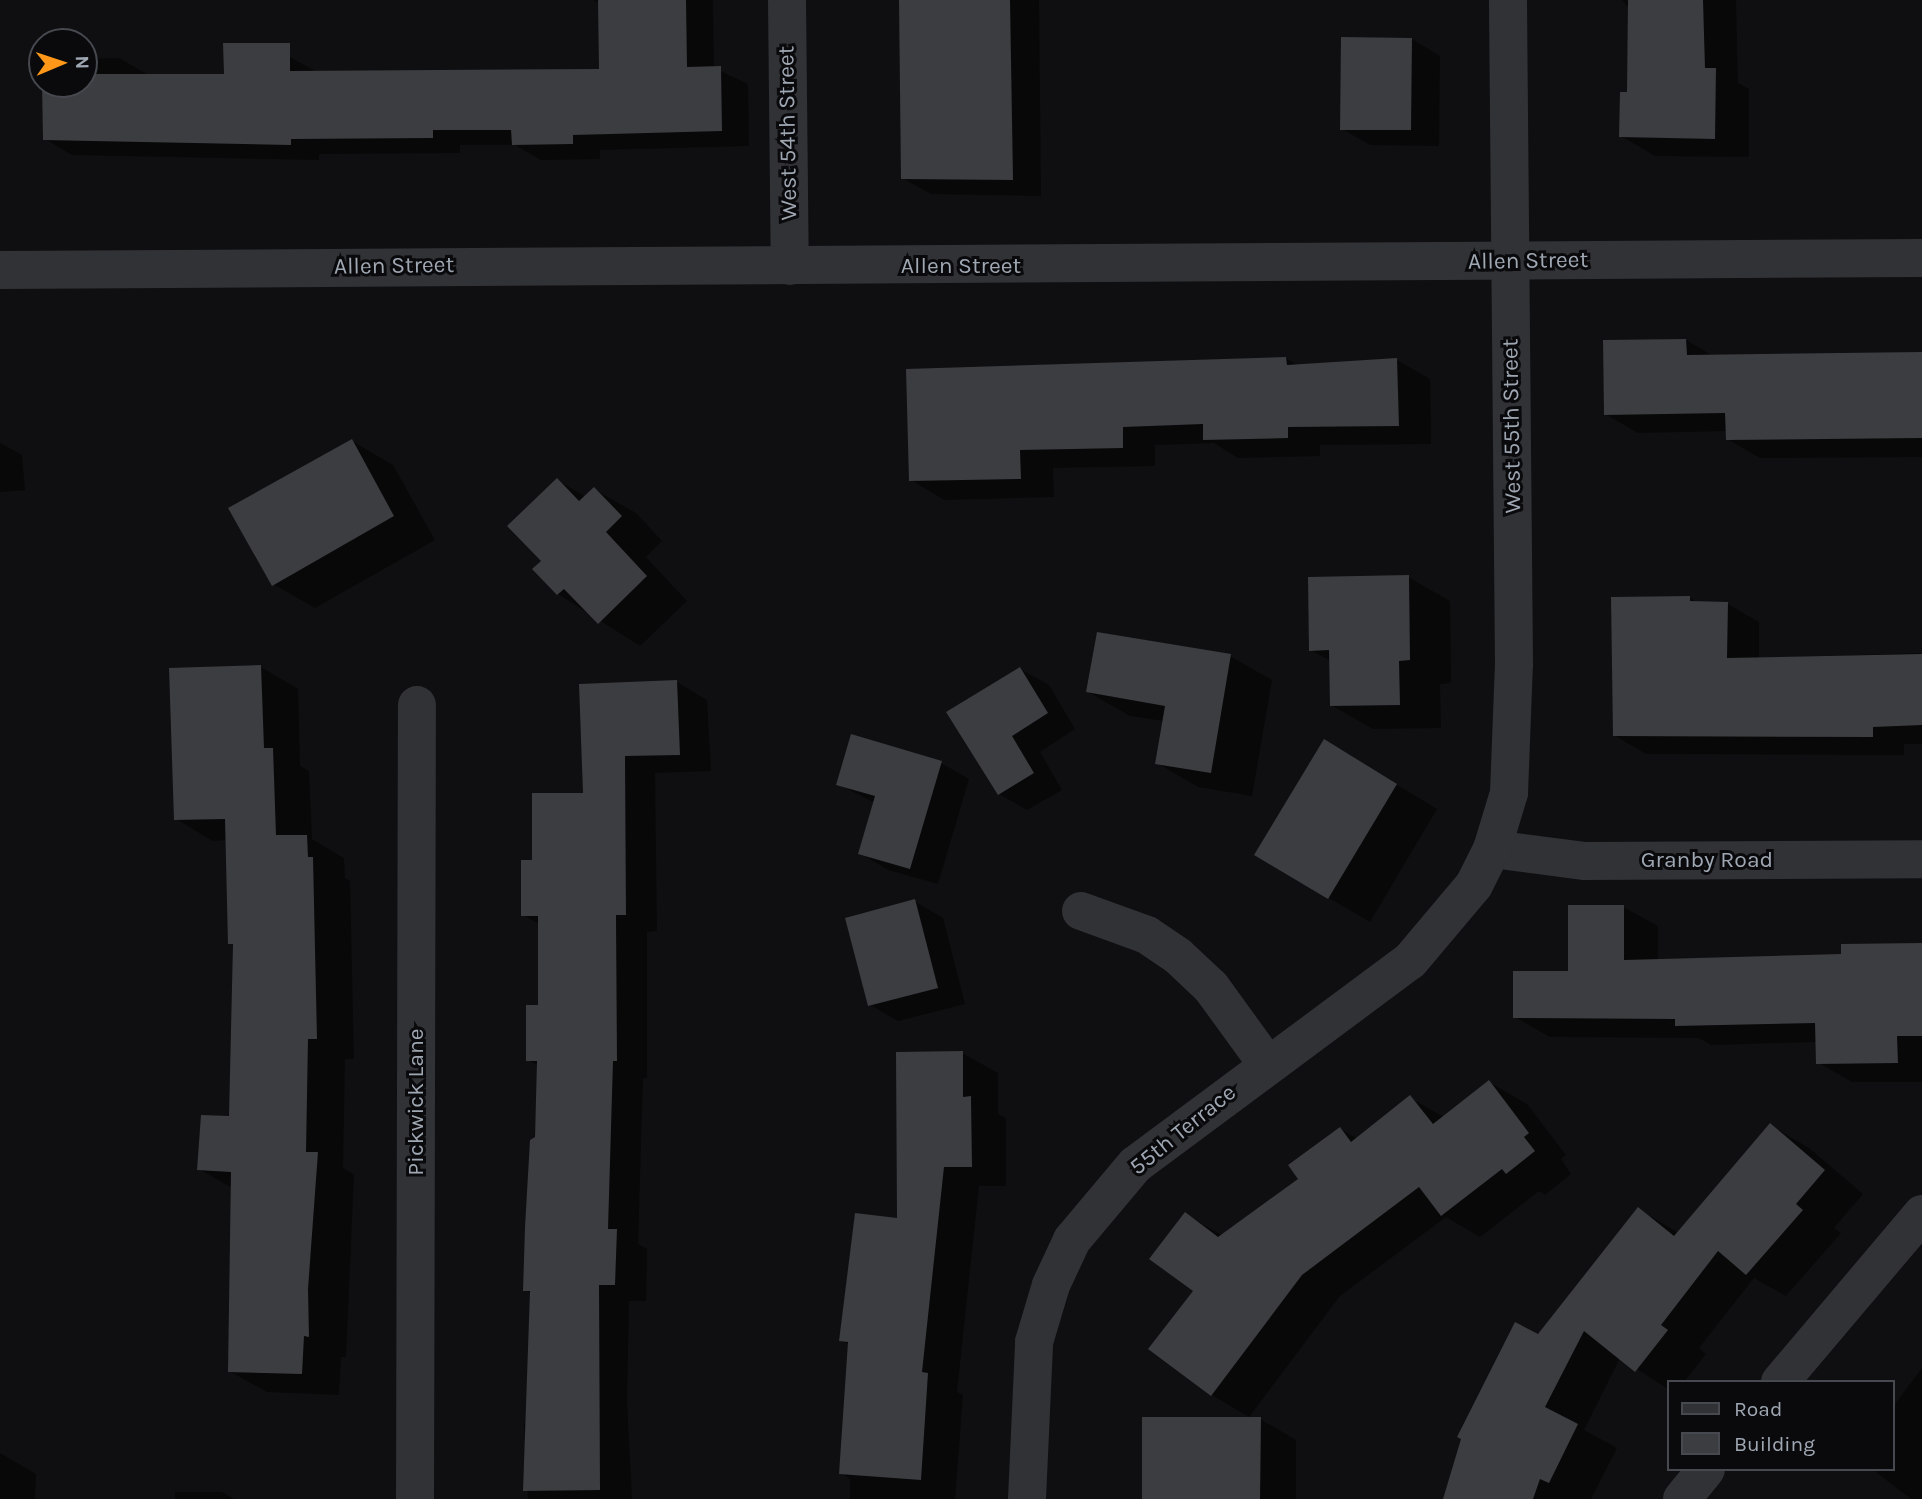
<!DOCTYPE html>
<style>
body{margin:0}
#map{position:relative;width:1922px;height:1499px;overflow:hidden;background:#0f0f11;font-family:Karla,sans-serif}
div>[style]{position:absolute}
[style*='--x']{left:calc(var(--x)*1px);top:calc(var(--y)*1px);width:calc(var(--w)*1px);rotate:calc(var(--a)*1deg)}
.shadow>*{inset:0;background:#0007}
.building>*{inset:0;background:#3b3d41}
.minor>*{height:38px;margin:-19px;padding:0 19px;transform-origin:19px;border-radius:19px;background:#303236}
span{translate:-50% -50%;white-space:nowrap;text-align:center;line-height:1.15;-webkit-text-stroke:6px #0a0a0c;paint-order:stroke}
.street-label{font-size:23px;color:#9fa7b3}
.legend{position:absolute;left:1667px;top:1380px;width:228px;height:91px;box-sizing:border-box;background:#0a0a0c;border:2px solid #46494f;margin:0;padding:9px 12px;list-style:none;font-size:21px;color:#9fa7b3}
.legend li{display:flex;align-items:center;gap:14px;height:35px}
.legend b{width:35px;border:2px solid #46494f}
.north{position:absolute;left:28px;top:28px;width:70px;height:70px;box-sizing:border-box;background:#0a0a0c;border:2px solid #46494f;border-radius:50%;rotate:88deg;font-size:19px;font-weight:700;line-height:28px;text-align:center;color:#9fa7b3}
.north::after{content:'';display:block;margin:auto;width:24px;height:32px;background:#ff9819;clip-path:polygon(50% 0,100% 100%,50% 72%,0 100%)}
</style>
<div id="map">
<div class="shadow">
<i style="clip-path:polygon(593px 0,713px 0,714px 68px,748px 84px,749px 146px,600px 150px,600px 159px,541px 160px,515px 145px,460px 145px,460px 153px,319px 154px,319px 160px,72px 155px,45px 139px,44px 84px,84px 84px,84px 59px,119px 58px,147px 74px,225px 76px,290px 57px,317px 72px,601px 71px,600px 4px)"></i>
<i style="clip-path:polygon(901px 0,1039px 0,1041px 196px,931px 194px,902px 178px)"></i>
<i style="clip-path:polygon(1622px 0,1736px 0,1738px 83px,1749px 89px,1749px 157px,1655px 156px,1621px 136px,1629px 94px,1630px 10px)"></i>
<i style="clip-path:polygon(1412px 39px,1440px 56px,1439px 146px,1370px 145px,1342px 129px)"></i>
<i style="clip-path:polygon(1686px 340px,1713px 356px,1922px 353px,1922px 457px,1760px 458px,1727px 439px,1727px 431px,1638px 433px,1605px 414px)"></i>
<i style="clip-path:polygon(1286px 358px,1301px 367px,1397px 360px,1430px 379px,1431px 444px,1320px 445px,1320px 456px,1238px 458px,1214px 443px,1155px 445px,1155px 466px,1053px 468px,1054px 497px,944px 500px,911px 480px)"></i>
<i style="clip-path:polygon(352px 441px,393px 465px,435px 540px,315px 608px,273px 584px)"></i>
<i style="clip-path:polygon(0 443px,22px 455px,25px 490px,0 492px)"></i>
<i style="clip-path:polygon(557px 480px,586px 497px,594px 489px,636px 513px,662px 541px,646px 557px,687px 601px,640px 646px,558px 594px,543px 561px)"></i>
<i style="clip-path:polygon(1408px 577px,1450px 601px,1451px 683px,1440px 684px,1441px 728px,1373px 729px,1331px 705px,1331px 661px,1311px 650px)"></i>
<i style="clip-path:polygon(1690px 598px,1699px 603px,1728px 604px,1759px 622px,1759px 658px,1922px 653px,1922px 744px,1904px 744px,1904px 755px,1646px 754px,1614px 735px)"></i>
<i style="clip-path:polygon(1230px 656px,1272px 680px,1252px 796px,1198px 787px,1157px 763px,1164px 721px,1130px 716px,1088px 692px)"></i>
<i style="clip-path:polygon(261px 667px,298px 689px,300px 766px,309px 771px,312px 839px,344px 858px,345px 878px,350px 881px,354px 1059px,345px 1059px,343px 1168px,354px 1175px,346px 1357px,341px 1357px,339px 1395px,267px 1392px,229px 1371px,232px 1188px,199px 1169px,230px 1118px,235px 946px,230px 943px,227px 840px,213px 841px,176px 819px)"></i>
<i style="clip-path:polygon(1020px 669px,1049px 685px,1075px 729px,1040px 752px,1062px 790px,1027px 810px,999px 794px)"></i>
<i style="clip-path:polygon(677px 682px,707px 700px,711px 771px,655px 773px,657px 931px,647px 932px,647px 1078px,643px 1078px,638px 1244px,647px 1249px,646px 1301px,629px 1301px,627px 1402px,632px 1499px,528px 1499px,524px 1423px,530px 1423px,532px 1294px,525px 1290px,539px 1066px,528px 1060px,540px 1007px,539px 924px,523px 915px,534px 862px)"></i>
<i style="clip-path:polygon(941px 763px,969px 779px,938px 884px,888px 870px,860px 853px,875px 803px,838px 784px)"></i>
<i style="clip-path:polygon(1366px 766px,1437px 809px,1370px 922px,1329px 898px)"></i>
<i style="clip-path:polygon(914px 901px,943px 918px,965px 1004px,898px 1021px,870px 1005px)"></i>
<i style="clip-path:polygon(1623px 907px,1658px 926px,1658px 961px,1843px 956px,1922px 944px,1922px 1082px,1852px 1082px,1817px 1062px,1817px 1042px,1711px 1045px,1699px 1038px,1550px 1037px,1515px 1017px,1570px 973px)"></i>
<i style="clip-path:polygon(962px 1053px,998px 1073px,998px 1114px,1006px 1118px,1006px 1186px,979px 1186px,957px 1392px,963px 1395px,955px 1499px,850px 1499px,850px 1479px,841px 1473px,850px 1345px,841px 1340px,899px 1220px)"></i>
<i style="clip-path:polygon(1489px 1082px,1527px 1104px,1566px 1155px,1561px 1159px,1571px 1174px,1545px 1195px,1539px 1191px,1480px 1237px,1446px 1217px,1340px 1296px,1249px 1417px,1212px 1395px,1185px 1214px,1223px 1236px,1300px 1179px,1340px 1129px,1358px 1139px,1410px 1098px,1444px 1117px)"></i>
<i style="clip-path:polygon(1770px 1125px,1809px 1148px,1863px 1194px,1834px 1228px,1841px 1233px,1786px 1296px,1754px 1278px,1699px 1348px,1706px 1354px,1684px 1382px,1668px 1382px,1668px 1389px,1620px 1358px,1584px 1430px,1617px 1448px,1591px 1499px,1445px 1499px,1539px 1336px,1638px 1209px,1679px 1233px)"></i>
<i style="clip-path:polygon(1922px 1368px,1922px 1499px,1911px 1499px,1872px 1469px,1892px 1469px,1892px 1408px)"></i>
<i style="clip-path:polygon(1260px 1419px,1296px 1440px,1296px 1499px,1144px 1499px)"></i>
<i style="clip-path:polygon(0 1453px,36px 1474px,35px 1499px,0 1499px)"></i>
<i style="clip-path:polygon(175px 1492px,222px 1492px,234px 1499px,175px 1499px)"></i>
</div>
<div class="building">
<i style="clip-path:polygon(598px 0,686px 0,687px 67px,721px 66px,722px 131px,573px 135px,573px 144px,512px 145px,511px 130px,433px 130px,433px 138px,291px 139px,291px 145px,43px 140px,42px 84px,84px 84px,84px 74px,224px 74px,223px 43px,290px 43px,290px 71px,599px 69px)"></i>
<i style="clip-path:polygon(899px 0,1010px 0,1013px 180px,901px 179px)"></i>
<i style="clip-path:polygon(1628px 0,1703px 0,1705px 68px,1716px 68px,1715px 139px,1619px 137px,1620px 92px,1627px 92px)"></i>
<i style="clip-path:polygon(1341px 37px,1412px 38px,1411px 130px,1340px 130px)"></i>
<i style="clip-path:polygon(1686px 339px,1687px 355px,1922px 352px,1922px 438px,1726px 440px,1725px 413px,1604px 415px,1603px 340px)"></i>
<i style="clip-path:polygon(1286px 357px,1287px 365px,1397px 358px,1399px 426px,1288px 427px,1288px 438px,1203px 440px,1203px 424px,1123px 427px,1123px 448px,1020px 450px,1021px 479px,909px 481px,906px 369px)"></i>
<i style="clip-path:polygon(352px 439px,394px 516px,272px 586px,228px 508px)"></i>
<i style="clip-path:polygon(557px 478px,579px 501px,594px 487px,622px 516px,606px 532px,647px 576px,598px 624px,564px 589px,557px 595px,532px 569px,541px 561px,507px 526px)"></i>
<i style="clip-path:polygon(1409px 575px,1410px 660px,1399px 661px,1400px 705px,1330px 706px,1329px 650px,1309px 651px,1308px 577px)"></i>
<i style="clip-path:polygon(1690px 596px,1690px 601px,1728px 602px,1727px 658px,1922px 654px,1922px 725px,1873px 727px,1873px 737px,1613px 736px,1611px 597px)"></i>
<i style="clip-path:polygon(1097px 632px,1231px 654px,1211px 773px,1155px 764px,1165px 706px,1086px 692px)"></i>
<i style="clip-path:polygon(261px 665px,264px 748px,273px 748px,276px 835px,307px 835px,308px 857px,313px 857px,317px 1039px,308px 1039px,306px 1152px,318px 1152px,308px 1289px,309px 1337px,304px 1336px,302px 1374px,228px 1372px,231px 1172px,197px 1170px,201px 1115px,229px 1116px,233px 944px,228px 944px,225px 819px,174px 820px,169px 668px)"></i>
<i style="clip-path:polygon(1020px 667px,1048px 713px,1012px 736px,1034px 773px,998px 795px,946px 712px)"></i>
<i style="clip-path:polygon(677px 680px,680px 755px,625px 756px,626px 915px,616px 915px,617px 1061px,613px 1061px,608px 1229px,617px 1229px,615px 1285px,599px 1285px,600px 1490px,523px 1491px,530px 1291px,523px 1291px,525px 1227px,530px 1140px,535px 1137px,537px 1061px,526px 1061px,526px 1005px,538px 1005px,538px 916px,521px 916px,521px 860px,532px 860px,532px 793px,583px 793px,579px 684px)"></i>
<i style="clip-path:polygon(851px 734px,942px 761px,910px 869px,858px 854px,875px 796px,836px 785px)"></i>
<i style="clip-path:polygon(1324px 739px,1397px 784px,1328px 899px,1254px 855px)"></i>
<i style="clip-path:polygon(915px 899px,938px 988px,868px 1006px,845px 918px)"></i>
<i style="clip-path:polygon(1568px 905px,1624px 905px,1624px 960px,1841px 954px,1841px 944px,1922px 943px,1922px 1036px,1897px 1036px,1898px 1063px,1816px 1064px,1815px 1023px,1675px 1026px,1675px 1019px,1513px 1018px,1513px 971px,1568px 971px)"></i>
<i style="clip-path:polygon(963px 1051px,963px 1097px,971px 1096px,972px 1167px,944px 1167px,922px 1372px,928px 1373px,921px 1480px,839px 1474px,848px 1342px,839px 1341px,855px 1213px,897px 1218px,896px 1052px)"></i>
<i style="clip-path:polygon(1489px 1080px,1529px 1133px,1524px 1137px,1535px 1151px,1506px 1174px,1502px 1169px,1441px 1216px,1419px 1187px,1302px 1275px,1211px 1396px,1148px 1349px,1193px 1291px,1149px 1259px,1185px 1212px,1218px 1237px,1298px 1179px,1288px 1165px,1340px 1127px,1351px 1142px,1410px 1095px,1433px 1124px)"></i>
<i style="clip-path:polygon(1770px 1123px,1825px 1170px,1796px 1204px,1803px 1210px,1746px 1275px,1718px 1251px,1661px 1325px,1668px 1330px,1635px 1372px,1584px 1331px,1545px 1407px,1578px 1424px,1549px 1483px,1540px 1479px,1533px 1499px,1443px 1499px,1461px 1439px,1457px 1437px,1515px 1322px,1538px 1334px,1638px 1207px,1674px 1236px)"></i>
<i style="clip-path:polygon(1142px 1417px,1261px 1417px,1260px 1499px,1142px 1499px)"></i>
</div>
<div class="minor">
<i style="--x:787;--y:0;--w:266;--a:89.4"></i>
<i style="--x:0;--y:270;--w:1922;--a:-0.36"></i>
<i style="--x:1492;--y:849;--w:94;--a:7.4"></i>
<i style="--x:1585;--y:861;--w:337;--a:-0.3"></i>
<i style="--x:1081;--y:911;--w:70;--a:20"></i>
<i style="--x:1147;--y:935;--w:37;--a:34"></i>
<i style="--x:1178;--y:956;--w:45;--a:43.2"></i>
<i style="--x:1211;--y:987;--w:95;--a:54"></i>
<i style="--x:1780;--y:1382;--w:220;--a:-49.8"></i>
<i style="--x:415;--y:1499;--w:794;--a:-89.86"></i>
<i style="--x:1027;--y:1499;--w:157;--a:-87.4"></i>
<i style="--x:1034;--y:1342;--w:59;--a:-73.4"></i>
<i style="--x:1051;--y:1285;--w:50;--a:-65"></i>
<i style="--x:1072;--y:1240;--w:98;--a:-50"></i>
<i style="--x:1135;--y:1165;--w:342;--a:-36.6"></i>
<i style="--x:1410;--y:961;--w:99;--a:-49.9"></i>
<i style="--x:1474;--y:885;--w:40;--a:-63.4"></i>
<i style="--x:1492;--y:849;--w:59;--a:-73.1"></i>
<i style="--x:1509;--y:793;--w:128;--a:-87.8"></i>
<i style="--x:1514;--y:665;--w:665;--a:-90.52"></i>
<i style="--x:1682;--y:1499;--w:38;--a:-51"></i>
</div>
<div class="street-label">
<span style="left:788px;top:133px;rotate:-91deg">West 54th Street</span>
<span style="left:1528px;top:261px;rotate:-1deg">Allen Street</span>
<span style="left:394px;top:266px;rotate:-1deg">Allen Street</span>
<span style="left:961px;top:266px">Allen Street</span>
<span style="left:1512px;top:426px;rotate:-91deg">West 55th Street</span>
<span style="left:1707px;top:860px">Granby Road</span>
<span style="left:416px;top:1102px;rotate:-90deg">Pickwick Lane</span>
<span style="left:1183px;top:1130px;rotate:-39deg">55th Terrace</span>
</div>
<ul class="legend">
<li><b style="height:9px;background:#303236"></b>Road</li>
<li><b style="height:19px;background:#3b3d41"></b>Building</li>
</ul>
<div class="north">N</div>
</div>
